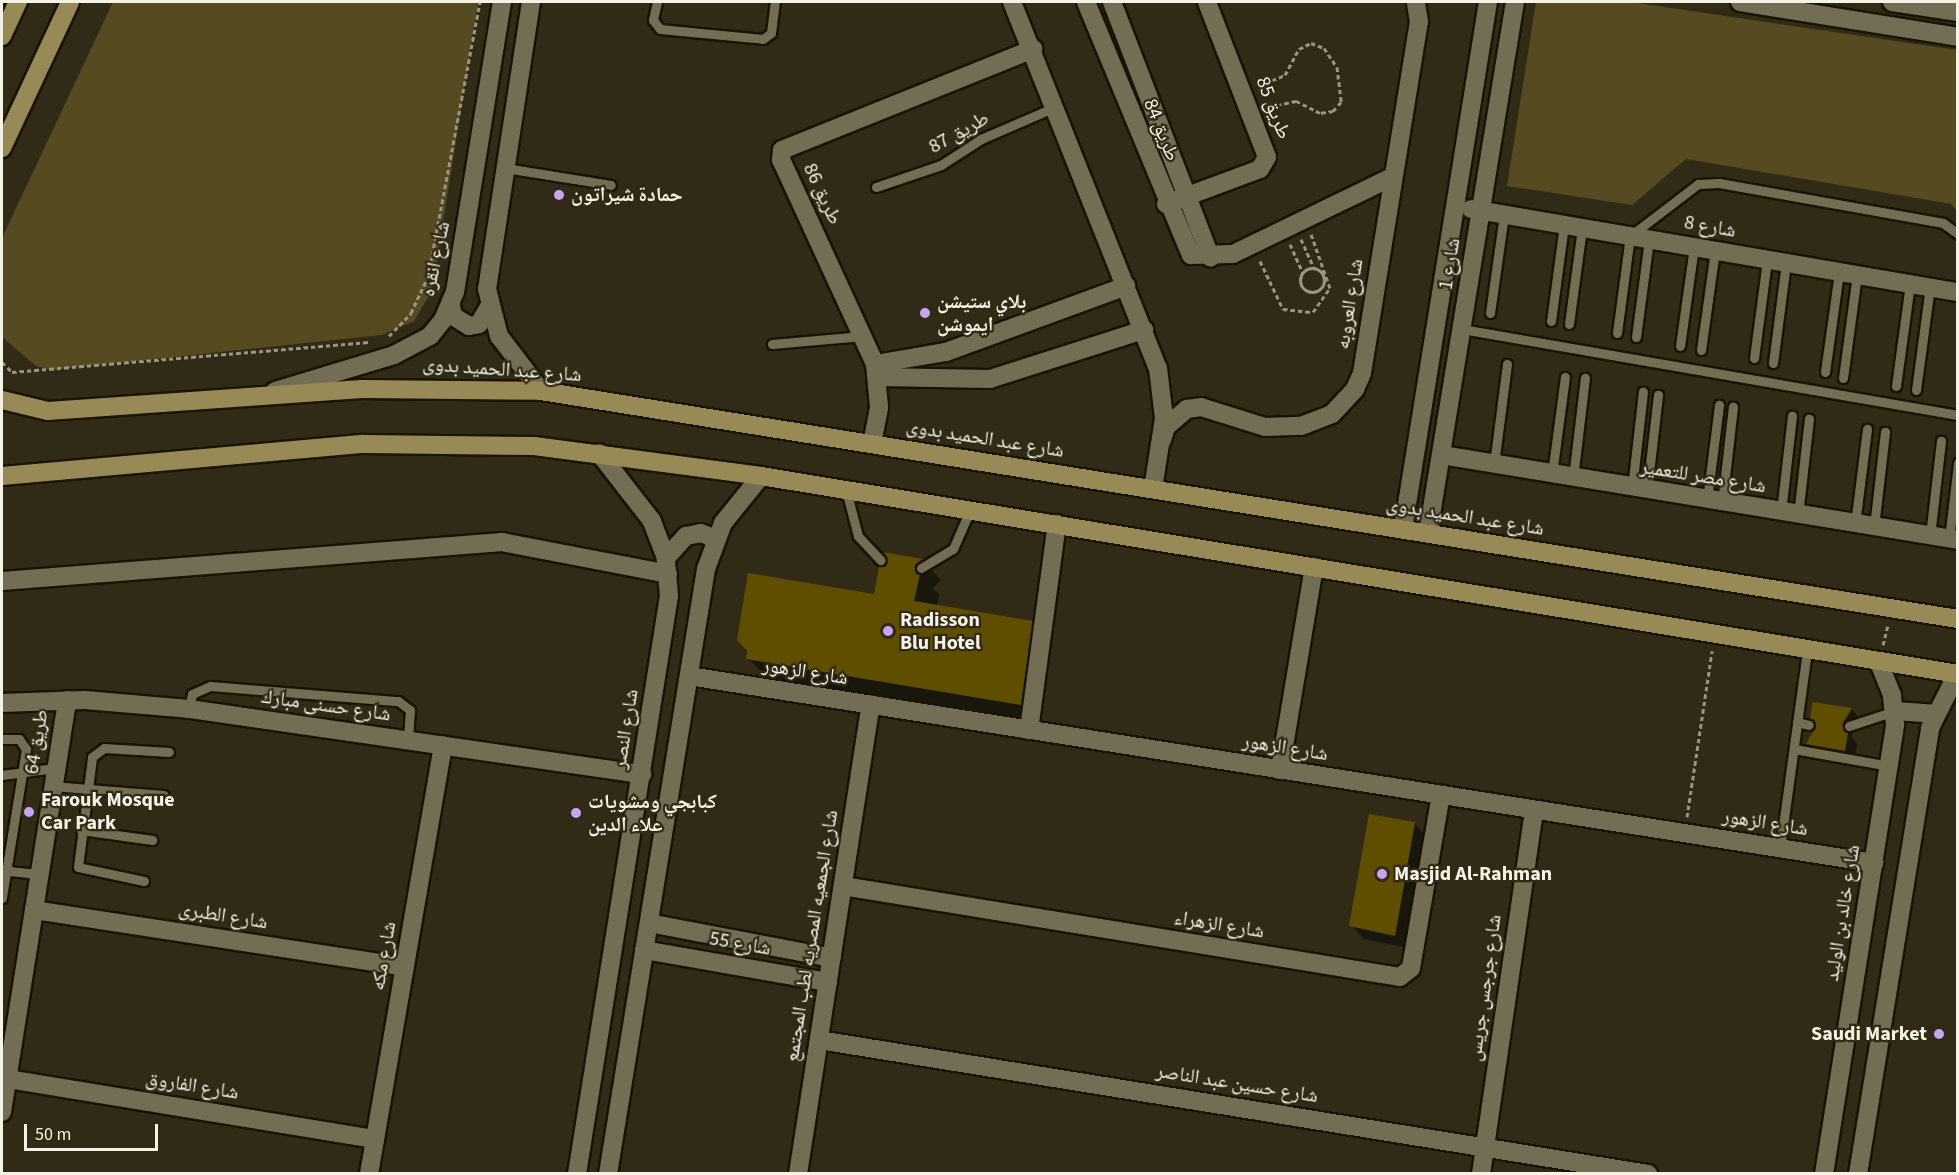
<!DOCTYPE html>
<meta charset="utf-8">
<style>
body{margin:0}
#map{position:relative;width:1959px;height:1175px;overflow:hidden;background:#302a16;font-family:"Source Sans 3","Noto Naskh Arabic",sans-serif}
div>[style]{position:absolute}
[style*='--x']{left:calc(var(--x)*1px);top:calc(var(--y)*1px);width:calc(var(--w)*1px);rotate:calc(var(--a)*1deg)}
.green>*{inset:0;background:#554a20}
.shadow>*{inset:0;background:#0007}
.building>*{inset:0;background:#604e00}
.path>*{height:3px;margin-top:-1.5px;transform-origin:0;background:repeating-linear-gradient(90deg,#999484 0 4.5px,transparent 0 7.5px)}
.path>.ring{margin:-1.5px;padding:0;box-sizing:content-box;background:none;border:3px solid #999484;border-radius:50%}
.roads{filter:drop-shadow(2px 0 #181302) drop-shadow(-2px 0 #181302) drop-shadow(0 2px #181302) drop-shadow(0 -2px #181302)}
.lane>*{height:9px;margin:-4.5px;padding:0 4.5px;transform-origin:4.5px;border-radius:4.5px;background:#736d56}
.street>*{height:18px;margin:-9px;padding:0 9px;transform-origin:9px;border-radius:9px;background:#736d56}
.secondary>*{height:18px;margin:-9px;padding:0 9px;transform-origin:9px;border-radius:9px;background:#736d56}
.primary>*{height:18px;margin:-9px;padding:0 9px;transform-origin:9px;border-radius:9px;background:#988a56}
.dots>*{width:16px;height:16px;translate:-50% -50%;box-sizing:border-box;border:3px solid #302a16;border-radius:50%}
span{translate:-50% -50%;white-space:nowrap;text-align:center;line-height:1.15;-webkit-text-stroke:4.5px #302a16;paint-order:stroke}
.street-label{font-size:20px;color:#f6f2e6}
.poi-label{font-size:20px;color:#f6f2e6;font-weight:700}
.left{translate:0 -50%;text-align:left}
.right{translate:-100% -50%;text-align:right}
.frame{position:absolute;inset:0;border:3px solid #f6f2e6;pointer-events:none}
.scale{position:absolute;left:24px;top:1124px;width:134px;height:27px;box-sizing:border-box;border:3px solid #f6f2e6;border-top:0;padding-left:8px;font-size:18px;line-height:21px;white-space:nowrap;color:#f6f2e6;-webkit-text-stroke:4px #302a16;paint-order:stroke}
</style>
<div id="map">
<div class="green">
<i style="clip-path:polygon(113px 2px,478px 2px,432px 291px,414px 321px,382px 335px,52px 370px,36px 366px,2px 337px,2px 238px)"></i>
<i style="clip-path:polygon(1536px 2px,1631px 2px,1957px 50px,1957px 211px,1951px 204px,1686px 159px,1632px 205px,1507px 186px)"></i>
</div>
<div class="shadow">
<i style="clip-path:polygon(884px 554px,922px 561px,941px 580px,933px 588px,939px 595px,937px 606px,1032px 622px,1051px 642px,1040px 724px,767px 678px,748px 658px,743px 644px,875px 596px,888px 562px)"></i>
<i style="clip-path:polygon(1851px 709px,1861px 719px,1851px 736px,1857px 744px,1854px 760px,1817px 754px,1808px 744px)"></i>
<i style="clip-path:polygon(1414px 823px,1427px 837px,1408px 948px,1364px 939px,1351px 925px)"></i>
</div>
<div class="building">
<i style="clip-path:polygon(882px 552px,923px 559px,914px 567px,920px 574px,914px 601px,1033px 621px,1021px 705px,746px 659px,747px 651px,737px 640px,748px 573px,874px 594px,879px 567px,887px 561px)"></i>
<i style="clip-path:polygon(1813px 702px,1852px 708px,1842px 725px,1848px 733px,1845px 751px,1806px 744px,1816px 726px,1810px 718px)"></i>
<i style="clip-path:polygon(1369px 814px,1415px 822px,1395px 936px,1349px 926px)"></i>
</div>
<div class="path">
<i style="--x:1258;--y:86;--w:29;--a:-22"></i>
<i style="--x:1285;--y:75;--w:30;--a:-62"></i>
<i style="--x:1299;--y:49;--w:13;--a:-27"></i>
<i style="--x:1311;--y:43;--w:14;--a:21"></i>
<i style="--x:1324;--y:48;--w:23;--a:56"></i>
<i style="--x:1337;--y:67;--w:35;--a:83"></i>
<i style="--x:1341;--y:102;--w:12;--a:132"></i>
<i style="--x:1333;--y:111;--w:13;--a:171"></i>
<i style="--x:1320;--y:113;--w:27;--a:-153"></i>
<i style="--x:1296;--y:101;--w:30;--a:168"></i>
<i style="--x:1301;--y:239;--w:32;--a:66"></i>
<i style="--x:1290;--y:244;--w:32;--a:66"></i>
<i style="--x:1260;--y:261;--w:53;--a:64.4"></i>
<i style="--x:1283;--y:309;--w:30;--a:6"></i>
<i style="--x:1313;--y:312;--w:29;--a:-55"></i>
<i style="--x:1330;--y:288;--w:57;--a:-109.4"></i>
<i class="ring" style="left:1300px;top:268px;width:21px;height:21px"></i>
<i style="--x:389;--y:336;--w:32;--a:-46"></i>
<i style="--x:411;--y:313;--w:40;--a:-65"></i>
<i style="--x:428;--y:277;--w:280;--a:-79.3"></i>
<i style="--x:2;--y:362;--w:14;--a:45"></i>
<i style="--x:12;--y:372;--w:358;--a:-4.8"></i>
<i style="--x:1883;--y:645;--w:21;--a:-76"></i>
<i style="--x:1687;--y:817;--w:168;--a:-81.4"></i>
</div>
<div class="roads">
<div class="lane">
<i style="--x:657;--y:2;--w:18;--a:103"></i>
<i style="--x:653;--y:20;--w:11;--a:52"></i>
<i style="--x:660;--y:29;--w:103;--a:5.5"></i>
<i style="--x:763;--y:39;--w:10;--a:-37"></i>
<i style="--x:771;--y:33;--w:31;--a:-83"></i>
<i style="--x:505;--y:168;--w:107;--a:9.1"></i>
<i style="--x:876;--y:187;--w:69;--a:-18.7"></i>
<i style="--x:941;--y:165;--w:48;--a:-33"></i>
<i style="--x:981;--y:139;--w:81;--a:-23.4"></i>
<i style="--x:1490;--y:313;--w:99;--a:-81.9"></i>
<i style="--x:1551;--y:321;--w:97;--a:-82.3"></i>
<i style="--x:1569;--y:324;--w:97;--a:-82.3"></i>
<i style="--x:1462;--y:329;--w:503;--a:9.84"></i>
<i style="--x:1617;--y:333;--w:98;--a:-82.4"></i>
<i style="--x:1630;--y:236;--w:86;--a:-37.4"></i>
<i style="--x:1698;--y:184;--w:21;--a:-3"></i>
<i style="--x:1719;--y:183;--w:228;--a:10.1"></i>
<i style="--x:1943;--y:223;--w:19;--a:36"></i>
<i style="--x:1636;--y:337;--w:98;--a:-82.4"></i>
<i style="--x:772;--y:344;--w:91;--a:-5"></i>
<i style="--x:1680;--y:346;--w:100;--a:-82"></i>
<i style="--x:1701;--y:350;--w:100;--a:-82"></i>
<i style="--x:1754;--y:358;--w:99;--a:-82.4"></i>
<i style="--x:1773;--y:363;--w:101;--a:-82.6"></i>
<i style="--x:1825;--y:372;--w:101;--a:-82"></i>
<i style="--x:1843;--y:378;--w:104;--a:-82.3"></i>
<i style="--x:1896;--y:386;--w:103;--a:-82.2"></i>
<i style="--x:1916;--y:390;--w:104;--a:-82.3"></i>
<i style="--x:1494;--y:464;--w:101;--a:-82.6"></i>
<i style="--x:1552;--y:474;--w:98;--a:-82.4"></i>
<i style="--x:1573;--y:478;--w:101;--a:-83.2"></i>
<i style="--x:1632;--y:488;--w:97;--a:-83.5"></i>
<i style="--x:846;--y:490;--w:48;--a:75.4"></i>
<i style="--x:858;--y:536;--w:33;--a:47"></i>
<i style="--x:1647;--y:490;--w:96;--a:-83.4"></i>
<i style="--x:1707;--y:500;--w:96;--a:-82.8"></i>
<i style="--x:1722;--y:503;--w:97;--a:-83.5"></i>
<i style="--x:1781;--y:512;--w:97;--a:-83.5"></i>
<i style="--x:1798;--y:515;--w:97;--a:-83.5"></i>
<i style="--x:1855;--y:524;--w:96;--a:-82.8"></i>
<i style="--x:1874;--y:527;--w:96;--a:-83.4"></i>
<i style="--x:1930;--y:536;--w:96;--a:-83.4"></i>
<i style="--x:1949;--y:539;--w:77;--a:-83.2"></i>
<i style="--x:921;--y:568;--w:37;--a:-31"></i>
<i style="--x:953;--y:549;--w:43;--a:-66.4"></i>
<i style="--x:189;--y:709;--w:15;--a:-79"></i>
<i style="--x:192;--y:694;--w:20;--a:-24"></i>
<i style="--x:210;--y:686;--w:189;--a:4.6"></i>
<i style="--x:398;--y:701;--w:15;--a:37"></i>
<i style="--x:410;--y:710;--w:30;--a:94"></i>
<i style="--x:1797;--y:722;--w:12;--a:14"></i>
<i style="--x:1849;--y:726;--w:48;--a:-18.1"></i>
<i style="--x:2;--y:739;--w:17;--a:0"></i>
<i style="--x:19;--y:739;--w:12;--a:55"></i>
<i style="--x:26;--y:749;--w:151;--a:99.2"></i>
<i style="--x:1794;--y:749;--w:97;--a:10.1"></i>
<i style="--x:2;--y:775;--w:53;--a:-7.5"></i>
<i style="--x:52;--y:786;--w:112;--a:4.6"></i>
<i style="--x:81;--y:830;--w:72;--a:8"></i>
<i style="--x:1780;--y:848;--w:200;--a:-82.2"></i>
<i style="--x:9;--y:871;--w:31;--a:6"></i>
<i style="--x:144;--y:881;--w:67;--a:-168"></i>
<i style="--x:78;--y:867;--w:111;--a:-82.7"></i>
<i style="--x:92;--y:757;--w:15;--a:-37"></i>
<i style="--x:104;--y:748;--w:65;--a:3.5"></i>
</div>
<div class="street">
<i style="--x:1012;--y:2;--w:394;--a:68.3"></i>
<i style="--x:1158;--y:368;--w:50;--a:83.2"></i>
<i style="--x:1164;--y:418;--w:72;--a:98.8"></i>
<i style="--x:1086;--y:2;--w:274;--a:67.5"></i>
<i style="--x:1191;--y:255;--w:42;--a:-1.4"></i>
<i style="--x:1233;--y:254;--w:177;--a:-25.8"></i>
<i style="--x:1112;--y:2;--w:274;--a:68.9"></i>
<i style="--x:1740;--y:2;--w:221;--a:9.1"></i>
<i style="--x:1892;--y:2;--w:67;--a:8.6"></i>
<i style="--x:1166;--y:204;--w:100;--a:-20.4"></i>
<i style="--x:1260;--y:169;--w:14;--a:-60"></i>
<i style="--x:1267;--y:157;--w:166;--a:-111.2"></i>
<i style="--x:1471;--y:209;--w:494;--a:9.7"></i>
<i style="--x:875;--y:364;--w:72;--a:-9.6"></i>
<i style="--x:946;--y:352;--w:192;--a:-20.1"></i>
<i style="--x:878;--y:377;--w:112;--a:1"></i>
<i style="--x:990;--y:379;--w:162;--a:-17.7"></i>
<i style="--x:1162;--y:440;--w:14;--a:-73"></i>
<i style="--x:1166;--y:427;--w:28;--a:-41"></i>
<i style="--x:1187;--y:409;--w:14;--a:-8"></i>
<i style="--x:1201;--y:407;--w:67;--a:17.4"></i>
<i style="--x:1265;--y:427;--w:36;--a:-2"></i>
<i style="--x:1301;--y:426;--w:33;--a:-21"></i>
<i style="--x:1332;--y:414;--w:34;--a:-47"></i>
<i style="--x:1355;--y:389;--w:17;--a:-66"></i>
<i style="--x:1362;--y:373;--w:356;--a:-80.8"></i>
<i style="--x:1419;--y:22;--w:20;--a:-99"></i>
<i style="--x:872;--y:444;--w:38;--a:-79"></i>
<i style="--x:879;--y:407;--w:43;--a:-95.3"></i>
<i style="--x:875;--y:364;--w:225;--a:-114.7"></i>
<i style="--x:781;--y:160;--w:10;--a:-84"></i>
<i style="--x:782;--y:150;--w:271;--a:-21.9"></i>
<i style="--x:1442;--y:455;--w:523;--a:9.35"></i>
<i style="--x:1403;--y:529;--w:534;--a:-80.84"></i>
<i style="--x:1428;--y:533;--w:538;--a:-80.7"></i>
<i style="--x:2;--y:581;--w:502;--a:-4.46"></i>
<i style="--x:502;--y:542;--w:169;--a:10.9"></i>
<i style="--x:689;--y:676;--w:1200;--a:8.97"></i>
<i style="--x:2;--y:703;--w:83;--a:-2.1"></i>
<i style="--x:85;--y:700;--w:104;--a:4.9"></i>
<i style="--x:189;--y:709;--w:458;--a:8.2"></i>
<i style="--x:1029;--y:730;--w:208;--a:-82.3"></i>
<i style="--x:1280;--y:770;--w:206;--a:-80.5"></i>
<i style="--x:843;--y:886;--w:564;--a:9.28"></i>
<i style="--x:1400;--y:977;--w:14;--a:-39"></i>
<i style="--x:1411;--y:968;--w:176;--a:-80.2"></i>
<i style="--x:34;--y:910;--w:375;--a:8.7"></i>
<i style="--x:649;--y:923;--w:186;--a:10.8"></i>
<i style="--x:644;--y:950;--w:187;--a:9.9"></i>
<i style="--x:819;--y:1040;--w:840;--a:9.18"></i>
<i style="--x:2;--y:1078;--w:378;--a:9.3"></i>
<i style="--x:2;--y:1112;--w:417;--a:-81"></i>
<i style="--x:369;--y:1174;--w:435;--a:-80.2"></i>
<i style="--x:798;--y:1174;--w:475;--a:-81.2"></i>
<i style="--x:1481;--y:1174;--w:368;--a:-81.7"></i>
</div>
<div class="secondary">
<i style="--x:531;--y:2;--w:290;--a:98.7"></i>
<i style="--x:487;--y:289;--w:49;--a:75.7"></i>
<i style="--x:499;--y:336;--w:69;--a:52.6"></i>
<i style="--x:451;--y:306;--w:10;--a:79"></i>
<i style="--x:453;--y:316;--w:19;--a:32"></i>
<i style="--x:469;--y:326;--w:10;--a:-11"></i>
<i style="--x:479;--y:324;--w:20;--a:-60"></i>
<i style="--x:275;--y:391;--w:124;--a:-16.8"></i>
<i style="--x:394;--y:355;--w:41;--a:-27.8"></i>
<i style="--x:430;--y:336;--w:21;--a:-51"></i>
<i style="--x:443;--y:320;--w:30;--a:-67"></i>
<i style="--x:455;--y:292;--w:294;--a:-80.8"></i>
<i style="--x:666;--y:558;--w:30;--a:-48"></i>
<i style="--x:686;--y:536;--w:15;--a:-11"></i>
<i style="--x:701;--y:533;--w:16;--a:22"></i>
<i style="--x:1895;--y:711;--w:39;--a:4"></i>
<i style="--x:577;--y:1174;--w:585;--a:-80.96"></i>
<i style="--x:669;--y:596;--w:38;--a:-95"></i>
<i style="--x:666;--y:558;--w:40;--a:-111"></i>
<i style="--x:652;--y:521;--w:86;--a:-127.9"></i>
<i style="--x:608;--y:1174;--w:613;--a:-80.8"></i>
<i style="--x:706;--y:569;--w:49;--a:-69.7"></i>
<i style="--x:723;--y:523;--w:60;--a:-51"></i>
<i style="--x:1824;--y:1174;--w:455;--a:-81"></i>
<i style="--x:1895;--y:725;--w:30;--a:-96"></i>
<i style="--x:1892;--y:695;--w:37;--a:-112"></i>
<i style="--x:1858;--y:1174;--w:452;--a:-80.8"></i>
<i style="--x:1930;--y:728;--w:60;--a:-63.4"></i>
</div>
<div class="primary">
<i style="--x:2;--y:36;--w:38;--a:-65"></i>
<i style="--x:2;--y:148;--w:161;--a:-65"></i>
<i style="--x:2;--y:400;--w:47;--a:13.4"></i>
<i style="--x:48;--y:411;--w:315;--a:-4"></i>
<i style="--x:362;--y:389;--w:179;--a:0.6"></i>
<i style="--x:541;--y:391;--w:1435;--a:9.14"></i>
<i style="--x:2;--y:476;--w:363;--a:-5.1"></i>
<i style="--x:364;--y:444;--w:170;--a:0.7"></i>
<i style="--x:534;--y:446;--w:229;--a:7.5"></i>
<i style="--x:761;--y:476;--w:1213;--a:9.39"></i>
</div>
</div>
<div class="dots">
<i style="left:559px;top:195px;background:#c6a6f0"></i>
<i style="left:925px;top:313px;background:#c6a6f0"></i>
<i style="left:888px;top:631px;background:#c6a6f0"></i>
<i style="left:29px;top:812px;background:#c6a6f0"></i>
<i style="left:576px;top:813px;background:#c6a6f0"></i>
<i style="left:1382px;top:874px;background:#c6a6f0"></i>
<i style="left:1939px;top:1034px;background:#c6a6f0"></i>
</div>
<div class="street-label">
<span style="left:1273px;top:108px;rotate:69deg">طريق 85</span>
<span style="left:1161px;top:130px;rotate:68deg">طريق 84</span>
<span style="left:959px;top:133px;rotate:-29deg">طريق 87</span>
<span style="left:822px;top:194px;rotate:65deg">طريق 86</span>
<span style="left:1710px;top:227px;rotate:10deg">شارع 8</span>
<span style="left:436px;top:259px;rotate:-78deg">شارع انقره</span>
<span style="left:1450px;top:264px;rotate:-81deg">شارع 1</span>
<span style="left:1350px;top:304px;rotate:-81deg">شارع العروبه</span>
<span style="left:502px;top:370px;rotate:4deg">شارع عبد الحميد بدوى</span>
<span style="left:985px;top:439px;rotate:9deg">شارع عبد الحميد بدوى</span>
<span style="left:1703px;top:477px;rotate:9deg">شارع مصر للتعمير</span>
<span style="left:1465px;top:517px;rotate:9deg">شارع عبد الحميد بدوى</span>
<span style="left:805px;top:672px;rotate:9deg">شارع الزهور</span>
<span style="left:326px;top:706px;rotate:8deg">شارع حسنى مبارك</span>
<span style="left:626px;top:729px;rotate:-81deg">شارع النصر</span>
<span style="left:37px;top:742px;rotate:-81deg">طريق 64</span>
<span style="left:1285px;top:748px;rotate:9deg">شارع الزهور</span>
<span style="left:1765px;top:823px;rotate:9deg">شارع الزهور</span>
<span style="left:1843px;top:913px;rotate:-81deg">شارع خالد بن الوليد</span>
<span style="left:223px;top:916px;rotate:9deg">شارع الطبرى</span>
<span style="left:1219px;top:925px;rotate:9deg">شارع الزهراء</span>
<span style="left:812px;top:936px;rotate:-81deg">شارع الجمعيه المصريه لطب المجتمع</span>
<span style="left:740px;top:944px;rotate:10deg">شارع 55</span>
<span style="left:384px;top:956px;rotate:-80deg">شارع مكه</span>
<span style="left:1485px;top:988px;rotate:-82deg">شارع جرجس جريس</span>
<span style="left:1237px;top:1084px;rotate:9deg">شارع حسين عبد الناصر</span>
<span style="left:192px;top:1086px;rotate:9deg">شارع الفاروق</span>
</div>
<div class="poi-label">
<span class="left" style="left:571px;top:195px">حمادة شيراتون</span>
<span class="left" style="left:937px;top:314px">بلاي ستيشن<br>ايموشن</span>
<span class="left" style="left:900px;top:632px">Radisson<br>Blu Hotel</span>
<span class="left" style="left:41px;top:812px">Farouk Mosque<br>Car Park</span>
<span class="left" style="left:588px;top:814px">كبابجي ومشويات<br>علاء الدين</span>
<span class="left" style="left:1394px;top:874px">Masjid Al-Rahman</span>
<span class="right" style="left:1927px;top:1034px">Saudi Market</span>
</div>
<div class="frame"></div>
<div class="scale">50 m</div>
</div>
